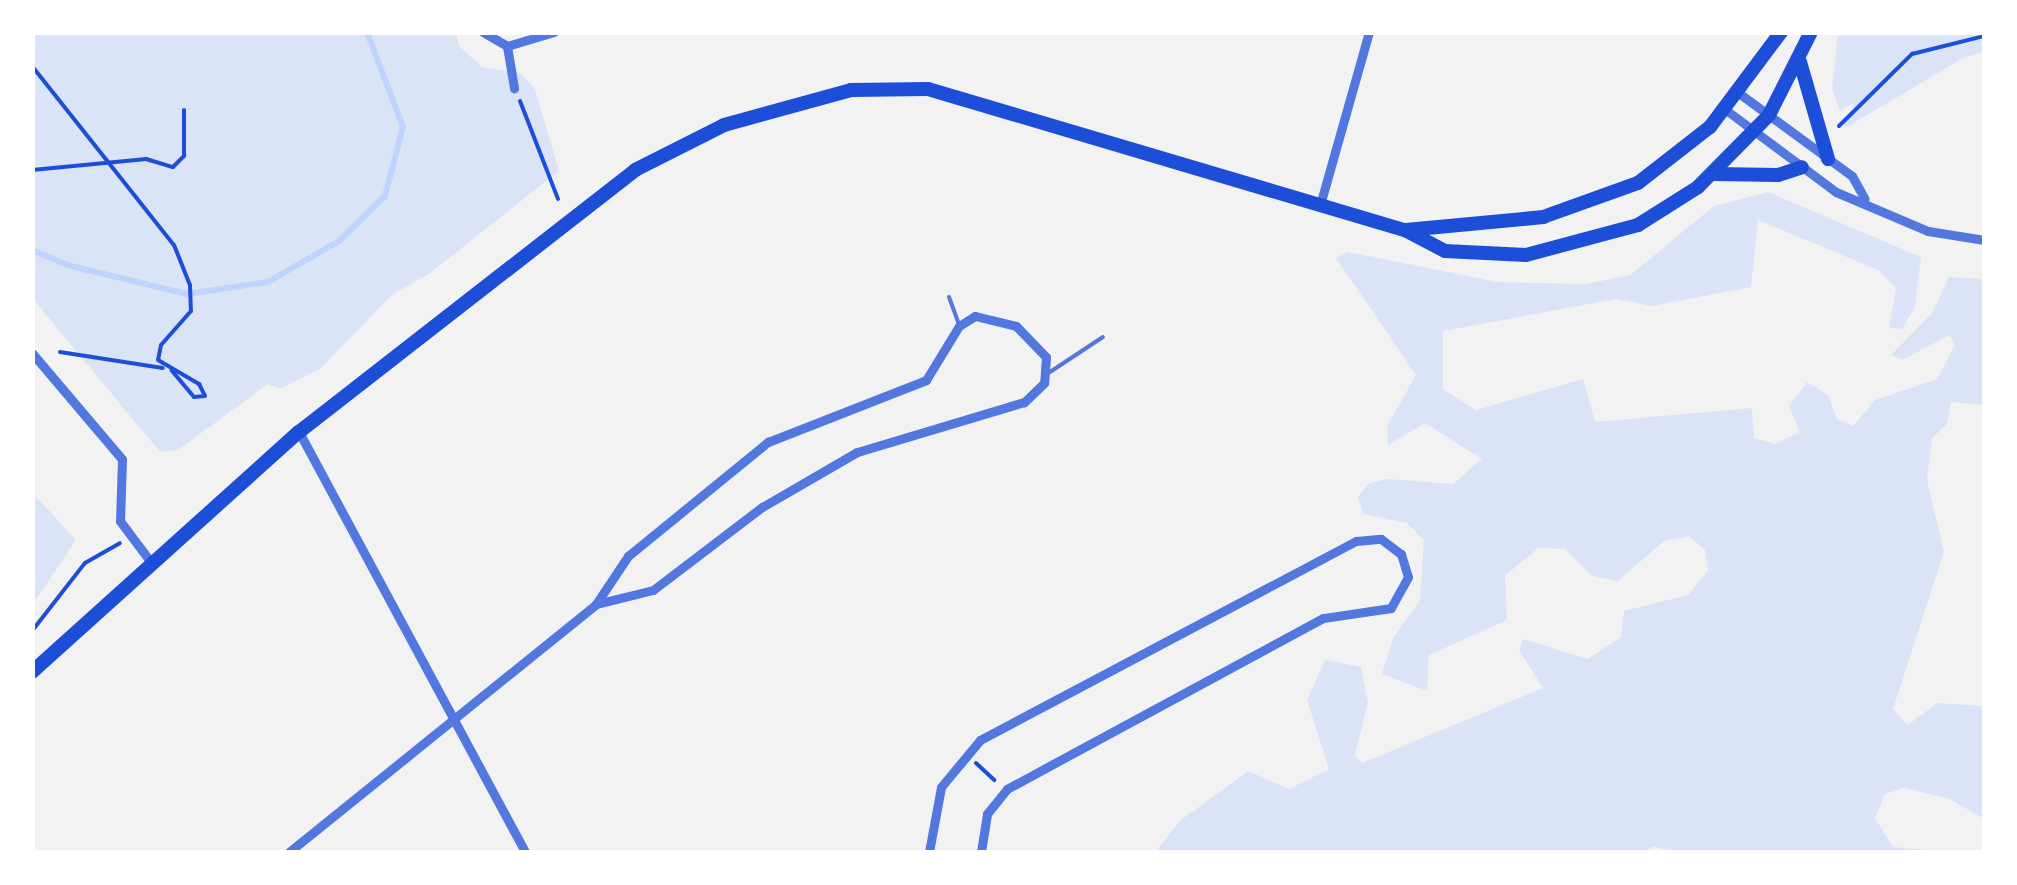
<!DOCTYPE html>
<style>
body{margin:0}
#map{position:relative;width:2017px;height:885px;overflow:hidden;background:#f2f2f2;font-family:Karla,sans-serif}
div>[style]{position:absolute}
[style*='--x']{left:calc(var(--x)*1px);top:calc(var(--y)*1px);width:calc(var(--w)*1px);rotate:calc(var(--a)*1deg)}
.green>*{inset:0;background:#dbe4f7}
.stream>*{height:6px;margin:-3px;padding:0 3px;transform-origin:3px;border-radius:3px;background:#bfd3fe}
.path>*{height:4px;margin:-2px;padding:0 2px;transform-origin:2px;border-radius:2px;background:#1d4ed8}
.service>*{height:4px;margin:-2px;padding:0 2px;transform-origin:2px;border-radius:2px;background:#5277de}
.minor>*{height:9px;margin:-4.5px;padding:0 4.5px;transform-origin:4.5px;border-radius:4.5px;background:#5277de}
.primary>*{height:14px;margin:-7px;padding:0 7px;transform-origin:7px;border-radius:7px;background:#1d4ed8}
span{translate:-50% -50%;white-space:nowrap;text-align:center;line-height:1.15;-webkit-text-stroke:9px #fff;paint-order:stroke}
.frame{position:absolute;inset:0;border:35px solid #fff;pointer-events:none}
</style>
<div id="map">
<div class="green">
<i style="clip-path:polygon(32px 33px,456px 33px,459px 46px,482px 67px,520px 73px,535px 89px,559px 171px,430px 273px,392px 295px,321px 368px,280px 389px,268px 384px,178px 450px,160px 452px,33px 299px)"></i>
<i style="clip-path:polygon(1838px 33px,1984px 33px,1984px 52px,1965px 57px,1845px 128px,1843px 121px,1857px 112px,1852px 104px,1840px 111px,1832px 89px)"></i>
<i style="clip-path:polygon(1768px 192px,1921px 257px,1915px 307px,1902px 329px,1889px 328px,1896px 288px,1878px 270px,1758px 220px,1751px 287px,1652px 306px,1616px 299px,1443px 331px,1443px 389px,1476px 410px,1583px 379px,1595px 422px,1752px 408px,1754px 438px,1775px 444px,1800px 432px,1789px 406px,1807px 382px,1828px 395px,1837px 419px,1853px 426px,1875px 400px,1937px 379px,1955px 345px,1950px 335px,1902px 360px,1891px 355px,1932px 313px,1949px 277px,1984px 279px,1984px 405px,1951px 402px,1947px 424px,1932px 438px,1927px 480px,1944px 552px,1893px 709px,1908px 725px,1937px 703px,1984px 706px,1984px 819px,1950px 799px,1904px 788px,1885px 794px,1875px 818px,1893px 847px,1950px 852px,1673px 852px,1653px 846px,1645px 852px,1155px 852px,1181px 820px,1248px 771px,1289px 789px,1329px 769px,1307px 700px,1325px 660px,1361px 667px,1368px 703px,1355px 755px,1362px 763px,1543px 688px,1519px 650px,1523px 639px,1588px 659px,1621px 637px,1624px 611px,1688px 595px,1708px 570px,1705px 550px,1689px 536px,1664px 541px,1618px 581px,1592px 576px,1565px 549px,1538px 548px,1505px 576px,1507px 620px,1429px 655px,1427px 691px,1382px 674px,1393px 638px,1420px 600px,1424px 540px,1407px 523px,1363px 514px,1358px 497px,1369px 483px,1388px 479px,1453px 484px,1482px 459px,1425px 423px,1388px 445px,1387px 426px,1416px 375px,1336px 258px,1348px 252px,1497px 282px,1586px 284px,1630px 275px,1714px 206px)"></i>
<i style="clip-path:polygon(33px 493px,76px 540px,33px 604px)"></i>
</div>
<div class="stream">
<i style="--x:32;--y:250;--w:38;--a:23"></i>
<i style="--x:67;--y:265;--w:123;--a:13.6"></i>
<i style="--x:187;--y:294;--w:82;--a:-8.4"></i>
<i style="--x:268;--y:282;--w:82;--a:-30"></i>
<i style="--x:339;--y:241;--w:64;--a:-44.4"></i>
<i style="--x:385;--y:196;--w:71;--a:-75.4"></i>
<i style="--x:403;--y:127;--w:102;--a:-110.8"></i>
</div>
<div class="path">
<i style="--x:32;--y:66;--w:228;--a:51.6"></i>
<i style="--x:174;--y:245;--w:43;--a:68.2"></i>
<i style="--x:190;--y:285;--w:26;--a:88"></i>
<i style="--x:191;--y:311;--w:45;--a:131.4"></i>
<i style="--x:161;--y:345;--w:15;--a:101"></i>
<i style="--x:158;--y:360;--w:48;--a:30.3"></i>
<i style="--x:199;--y:384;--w:13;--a:63"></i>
<i style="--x:205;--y:396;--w:11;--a:175"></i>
<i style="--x:194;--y:397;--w:35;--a:-130"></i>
<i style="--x:520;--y:101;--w:105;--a:68.8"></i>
<i style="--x:1839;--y:126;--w:103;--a:-44.6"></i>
<i style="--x:1912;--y:54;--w:74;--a:-14"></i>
<i style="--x:32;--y:170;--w:115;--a:-5.5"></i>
<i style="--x:146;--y:159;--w:28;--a:17"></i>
<i style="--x:173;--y:167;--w:16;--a:-45"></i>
<i style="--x:184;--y:156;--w:46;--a:-90"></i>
<i style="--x:60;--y:352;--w:104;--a:8.8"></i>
<i style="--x:32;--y:631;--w:86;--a:-52.1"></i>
<i style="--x:85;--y:563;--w:40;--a:-29.7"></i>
<i style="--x:976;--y:763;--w:25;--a:43"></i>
</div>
<div class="service">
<i style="--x:949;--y:297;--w:29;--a:70"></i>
<i style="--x:1047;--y:374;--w:67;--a:-33.5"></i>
</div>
<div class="minor">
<i style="--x:483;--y:32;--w:28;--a:30"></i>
<i style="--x:507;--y:46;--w:43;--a:80.5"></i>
<i style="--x:507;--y:46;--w:49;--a:-16.6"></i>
<i style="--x:1740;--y:94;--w:139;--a:36.2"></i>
<i style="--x:1852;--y:176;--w:26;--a:61"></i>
<i style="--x:1726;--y:110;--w:137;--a:36.7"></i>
<i style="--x:1836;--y:192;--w:100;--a:23"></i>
<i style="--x:1928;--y:231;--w:57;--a:9.1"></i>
<i style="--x:1320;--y:205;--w:180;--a:-74.2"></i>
<i style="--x:32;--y:353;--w:139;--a:49.7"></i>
<i style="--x:122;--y:459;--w:62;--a:91.8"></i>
<i style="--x:120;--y:521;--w:50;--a:53.1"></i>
<i style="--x:299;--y:432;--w:477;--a:61.7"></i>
<i style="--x:289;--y:852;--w:395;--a:-38.9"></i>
<i style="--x:596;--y:604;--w:58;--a:-56.3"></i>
<i style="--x:628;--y:556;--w:181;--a:-39.2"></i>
<i style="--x:768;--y:442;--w:170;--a:-21.4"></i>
<i style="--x:926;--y:380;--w:63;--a:-58.6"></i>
<i style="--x:959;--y:326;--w:19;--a:-32"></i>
<i style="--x:975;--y:316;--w:42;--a:13.7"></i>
<i style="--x:1016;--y:326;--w:43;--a:45.9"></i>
<i style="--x:1046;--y:357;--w:26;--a:94"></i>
<i style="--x:1044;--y:383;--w:28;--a:136"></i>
<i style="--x:1024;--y:402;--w:174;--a:163.3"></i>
<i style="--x:857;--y:452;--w:110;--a:149.9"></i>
<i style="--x:762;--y:507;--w:137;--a:142.7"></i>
<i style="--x:653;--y:590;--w:59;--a:166.2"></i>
<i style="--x:929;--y:852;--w:66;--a:-79.5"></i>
<i style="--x:941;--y:787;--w:61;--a:-50.3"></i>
<i style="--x:980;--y:740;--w:425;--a:-27.9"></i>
<i style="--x:1356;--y:541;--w:25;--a:-5"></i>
<i style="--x:1381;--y:539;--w:25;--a:37"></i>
<i style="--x:1401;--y:554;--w:24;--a:73"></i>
<i style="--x:1408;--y:577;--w:35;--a:119"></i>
<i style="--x:1391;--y:608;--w:69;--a:171.6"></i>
<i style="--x:1323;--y:618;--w:359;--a:151.6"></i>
<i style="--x:1007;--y:789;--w:32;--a:129"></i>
<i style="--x:987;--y:814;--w:38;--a:99"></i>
</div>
<div class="primary">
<i style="--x:1800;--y:62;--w:101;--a:73.9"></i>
<i style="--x:1715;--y:174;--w:63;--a:0.9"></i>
<i style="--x:1778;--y:175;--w:25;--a:-18"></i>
<i style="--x:1406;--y:230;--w:138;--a:-5.4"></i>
<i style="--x:1543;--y:217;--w:101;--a:-19.7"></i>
<i style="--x:1638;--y:183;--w:91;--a:-37.9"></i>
<i style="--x:1710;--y:127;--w:119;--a:-53.2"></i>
<i style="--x:32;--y:672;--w:359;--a:-42"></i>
<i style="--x:299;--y:432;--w:426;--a:-37.9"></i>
<i style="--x:635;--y:170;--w:100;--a:-26.8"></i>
<i style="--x:724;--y:125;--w:132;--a:-15.4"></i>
<i style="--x:851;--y:90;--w:77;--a:-0.7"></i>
<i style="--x:928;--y:89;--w:497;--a:16.5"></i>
<i style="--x:1405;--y:230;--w:45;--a:27.7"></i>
<i style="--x:1445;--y:251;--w:81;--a:2.8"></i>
<i style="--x:1526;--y:255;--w:116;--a:-15"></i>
<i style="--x:1638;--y:225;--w:71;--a:-32.3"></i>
<i style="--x:1698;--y:187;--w:101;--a:-45.4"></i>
<i style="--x:1769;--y:115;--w:93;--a:-63.2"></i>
</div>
<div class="frame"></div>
</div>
